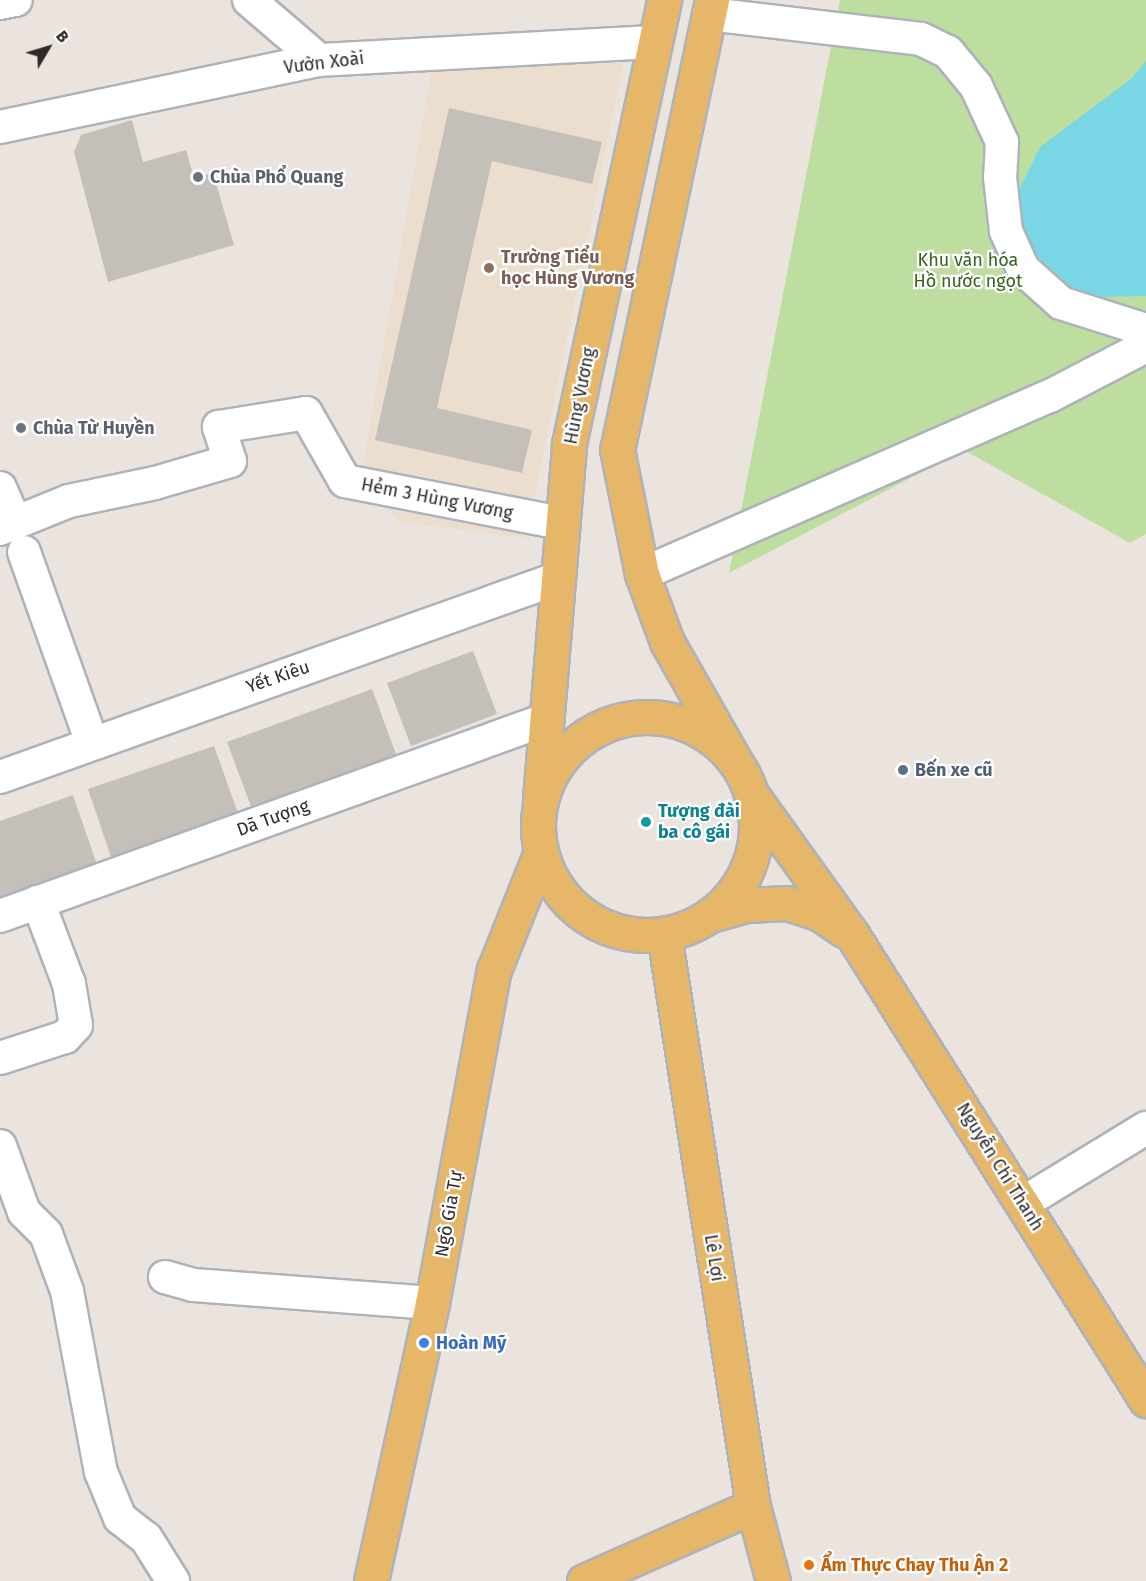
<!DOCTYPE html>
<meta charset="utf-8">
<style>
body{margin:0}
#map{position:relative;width:1146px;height:1581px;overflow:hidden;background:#ebe4de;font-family:"Fira Sans",sans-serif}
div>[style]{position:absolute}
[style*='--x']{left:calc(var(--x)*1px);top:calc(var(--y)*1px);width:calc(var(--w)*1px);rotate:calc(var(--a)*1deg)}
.education>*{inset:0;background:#ecdecf}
.green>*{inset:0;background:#bdde9f}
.water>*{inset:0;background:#79d7e5}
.building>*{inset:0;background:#c4bfb9}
.roads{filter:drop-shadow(2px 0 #aeb2ba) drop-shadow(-2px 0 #aeb2ba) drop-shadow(0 2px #aeb2ba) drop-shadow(0 -2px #aeb2ba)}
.minor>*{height:32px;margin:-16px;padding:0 16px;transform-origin:16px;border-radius:16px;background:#fff}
.major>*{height:33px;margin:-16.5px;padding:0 16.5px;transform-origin:16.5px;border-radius:16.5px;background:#e6b769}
.major>.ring{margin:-16.5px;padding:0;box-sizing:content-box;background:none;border:33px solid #e6b769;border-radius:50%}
.dots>*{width:16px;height:16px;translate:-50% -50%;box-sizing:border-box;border:3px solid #fff;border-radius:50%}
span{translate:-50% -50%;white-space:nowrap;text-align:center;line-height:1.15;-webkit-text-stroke:4.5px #fff;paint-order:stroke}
.street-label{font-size:18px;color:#2b2b2b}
.worship-label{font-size:18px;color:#5b616d;font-weight:700}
.left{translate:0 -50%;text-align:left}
.education-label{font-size:18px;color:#785e54;font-weight:700}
.park-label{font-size:18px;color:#376320}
.service-label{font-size:18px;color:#4e5e75;font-weight:700}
.culture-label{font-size:18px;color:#0d838f;font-weight:700}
.shop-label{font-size:18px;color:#366cbe;font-weight:700}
.food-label{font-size:18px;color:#c56008;font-weight:700}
.north{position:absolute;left:18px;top:18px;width:60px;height:60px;-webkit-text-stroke:4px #fff;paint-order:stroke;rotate:52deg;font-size:16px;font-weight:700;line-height:24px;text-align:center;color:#2b2b2b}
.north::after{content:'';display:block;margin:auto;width:21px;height:27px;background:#2b2b2b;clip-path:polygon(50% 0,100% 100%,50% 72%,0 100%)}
</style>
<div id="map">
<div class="education">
<i style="clip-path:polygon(625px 56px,526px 538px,398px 522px,362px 470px,432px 67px)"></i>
</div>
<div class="green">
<i style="clip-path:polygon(840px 0,1146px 0,1146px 534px,1130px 543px,964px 450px,729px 573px)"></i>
</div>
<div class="water">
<i style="clip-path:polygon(1146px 61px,1146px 296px,1102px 297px,1070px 289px,1040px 270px,1019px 232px,1017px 194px,1040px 147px,1131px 79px)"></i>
</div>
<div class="building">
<i style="clip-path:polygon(449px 108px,602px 142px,592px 184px,492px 161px,437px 408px,532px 430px,522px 473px,375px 440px)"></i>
<i style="clip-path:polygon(132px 120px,143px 162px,186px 150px,194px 178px,213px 173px,234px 245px,108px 282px,74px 152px,81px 135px)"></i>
<i style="clip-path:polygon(473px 651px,497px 714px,411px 746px,387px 683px)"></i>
<i style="clip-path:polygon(372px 689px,397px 757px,252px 809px,227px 742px)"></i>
<i style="clip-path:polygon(214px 746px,238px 813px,111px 857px,88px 789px)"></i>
<i style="clip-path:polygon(73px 795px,97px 865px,0 898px,0 821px)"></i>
</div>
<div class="roads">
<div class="minor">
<i style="--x:249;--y:0;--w:92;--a:40.6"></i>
<i style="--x:0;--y:3;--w:16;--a:-11"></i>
<i style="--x:709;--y:14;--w:213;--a:6.7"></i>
<i style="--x:921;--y:39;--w:30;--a:26"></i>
<i style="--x:948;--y:52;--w:44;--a:50.5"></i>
<i style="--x:976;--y:86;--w:62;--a:65.1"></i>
<i style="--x:1002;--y:142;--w:35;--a:93"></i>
<i style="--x:1000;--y:177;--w:54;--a:83.7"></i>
<i style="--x:1006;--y:231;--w:42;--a:65.9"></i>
<i style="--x:1023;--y:269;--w:51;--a:41.8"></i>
<i style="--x:1061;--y:303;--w:89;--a:17.6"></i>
<i style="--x:0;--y:127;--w:326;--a:-11.9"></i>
<i style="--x:319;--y:60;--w:336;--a:-3.1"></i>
<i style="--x:0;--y:488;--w:37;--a:66"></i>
<i style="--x:0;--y:529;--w:74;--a:-22.1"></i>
<i style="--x:69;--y:501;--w:88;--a:-11.8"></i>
<i style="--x:155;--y:483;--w:78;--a:-16.3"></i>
<i style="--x:230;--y:461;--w:36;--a:-108"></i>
<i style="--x:219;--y:427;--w:88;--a:-9.1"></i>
<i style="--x:306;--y:413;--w:78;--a:60.2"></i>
<i style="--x:345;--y:481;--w:221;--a:11"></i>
<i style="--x:24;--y:552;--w:203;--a:70.4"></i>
<i style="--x:642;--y:574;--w:445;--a:-23.6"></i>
<i style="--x:1050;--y:396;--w:108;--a:-27.5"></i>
<i style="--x:0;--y:777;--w:590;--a:-19.6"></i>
<i style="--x:0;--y:916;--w:579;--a:-19.78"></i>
<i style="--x:0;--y:1058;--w:68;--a:-17.9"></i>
<i style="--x:65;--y:1037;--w:16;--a:-47"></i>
<i style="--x:76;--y:1025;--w:42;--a:-99.7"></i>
<i style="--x:69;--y:984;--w:88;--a:-110.7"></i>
<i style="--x:0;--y:1146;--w:70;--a:70"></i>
<i style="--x:24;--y:1212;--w:31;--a:45"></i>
<i style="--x:46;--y:1234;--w:61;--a:69.8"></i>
<i style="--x:67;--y:1291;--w:184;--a:79.4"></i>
<i style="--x:101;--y:1472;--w:50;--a:67.6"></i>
<i style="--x:120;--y:1518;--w:33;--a:38"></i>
<i style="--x:146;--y:1538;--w:51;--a:57.9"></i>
<i style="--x:1023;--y:1203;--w:144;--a:-31.4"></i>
<i style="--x:165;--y:1277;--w:29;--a:16"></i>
<i style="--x:193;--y:1285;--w:240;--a:4.3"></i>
</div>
<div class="major">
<i style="--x:712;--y:0;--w:459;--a:101.9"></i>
<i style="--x:617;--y:449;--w:127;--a:78.7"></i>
<i style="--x:642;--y:574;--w:72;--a:69.8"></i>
<i style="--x:667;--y:642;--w:139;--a:60.3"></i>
<i class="ring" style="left:538px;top:717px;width:185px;height:185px"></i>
<i style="--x:751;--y:794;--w:175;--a:54.3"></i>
<i style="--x:853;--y:936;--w:549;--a:57.73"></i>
<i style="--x:540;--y:799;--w:356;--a:-85.3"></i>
<i style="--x:569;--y:444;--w:454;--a:-77.9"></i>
<i style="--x:711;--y:915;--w:37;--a:-16"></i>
<i style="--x:747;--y:905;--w:40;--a:-2.9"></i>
<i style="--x:787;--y:903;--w:35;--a:18"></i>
<i style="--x:820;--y:914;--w:29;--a:34"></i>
<i style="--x:664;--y:934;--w:579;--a:81.16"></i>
<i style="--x:753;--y:1506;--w:78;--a:75.1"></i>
<i style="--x:371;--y:1581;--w:285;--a:-77.6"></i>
<i style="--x:432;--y:1303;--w:339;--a:-79.5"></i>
<i style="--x:494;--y:970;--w:127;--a:-68.3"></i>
<i style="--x:584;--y:1581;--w:185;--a:-23.9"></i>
</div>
</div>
<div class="dots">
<i style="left:198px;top:177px;background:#6b7280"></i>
<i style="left:489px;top:268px;background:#8d6e63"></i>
<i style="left:21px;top:428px;background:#6b7280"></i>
<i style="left:903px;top:770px;background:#5c6f8a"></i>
<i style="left:646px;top:822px;background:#0f9aa8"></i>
<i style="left:424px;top:1343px;background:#3f7fe0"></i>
<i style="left:809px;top:1565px;background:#e8710a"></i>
</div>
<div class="street-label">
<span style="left:324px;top:63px;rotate:-7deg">Vườn Xoài</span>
<span style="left:580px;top:396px;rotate:-79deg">Hùng Vương</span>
<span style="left:437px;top:499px;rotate:11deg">Hẻm 3 Hùng Vương</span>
<span style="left:278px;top:677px;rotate:-19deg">Yết Kiêu</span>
<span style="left:273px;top:818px;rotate:-20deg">Dã Tượng</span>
<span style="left:1000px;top:1167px;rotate:58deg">Nguyễn Chí Thanh</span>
<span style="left:449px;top:1214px;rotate:-80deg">Ngô Gia Tự</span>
<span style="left:714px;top:1258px;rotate:81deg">Lê Lợi</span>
</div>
<div class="worship-label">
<span class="left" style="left:210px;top:177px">Chùa Phổ Quang</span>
<span class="left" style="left:33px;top:428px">Chùa Từ Huyền</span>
</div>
<div class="education-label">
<span class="left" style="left:501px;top:268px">Trường Tiểu<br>học Hùng Vương</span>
</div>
<div class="park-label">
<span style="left:968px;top:271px">Khu văn hóa<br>Hồ nước ngọt</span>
</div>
<div class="service-label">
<span class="left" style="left:915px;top:770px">Bến xe cũ</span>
</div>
<div class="culture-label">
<span class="left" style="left:658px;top:822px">Tượng đài<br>ba cô gái</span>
</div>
<div class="shop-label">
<span class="left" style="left:436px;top:1343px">Hoàn Mỹ</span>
</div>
<div class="food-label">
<span class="left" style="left:821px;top:1565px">Ẩm Thực Chay Thu Ận 2</span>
</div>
<div class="north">B</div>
</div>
